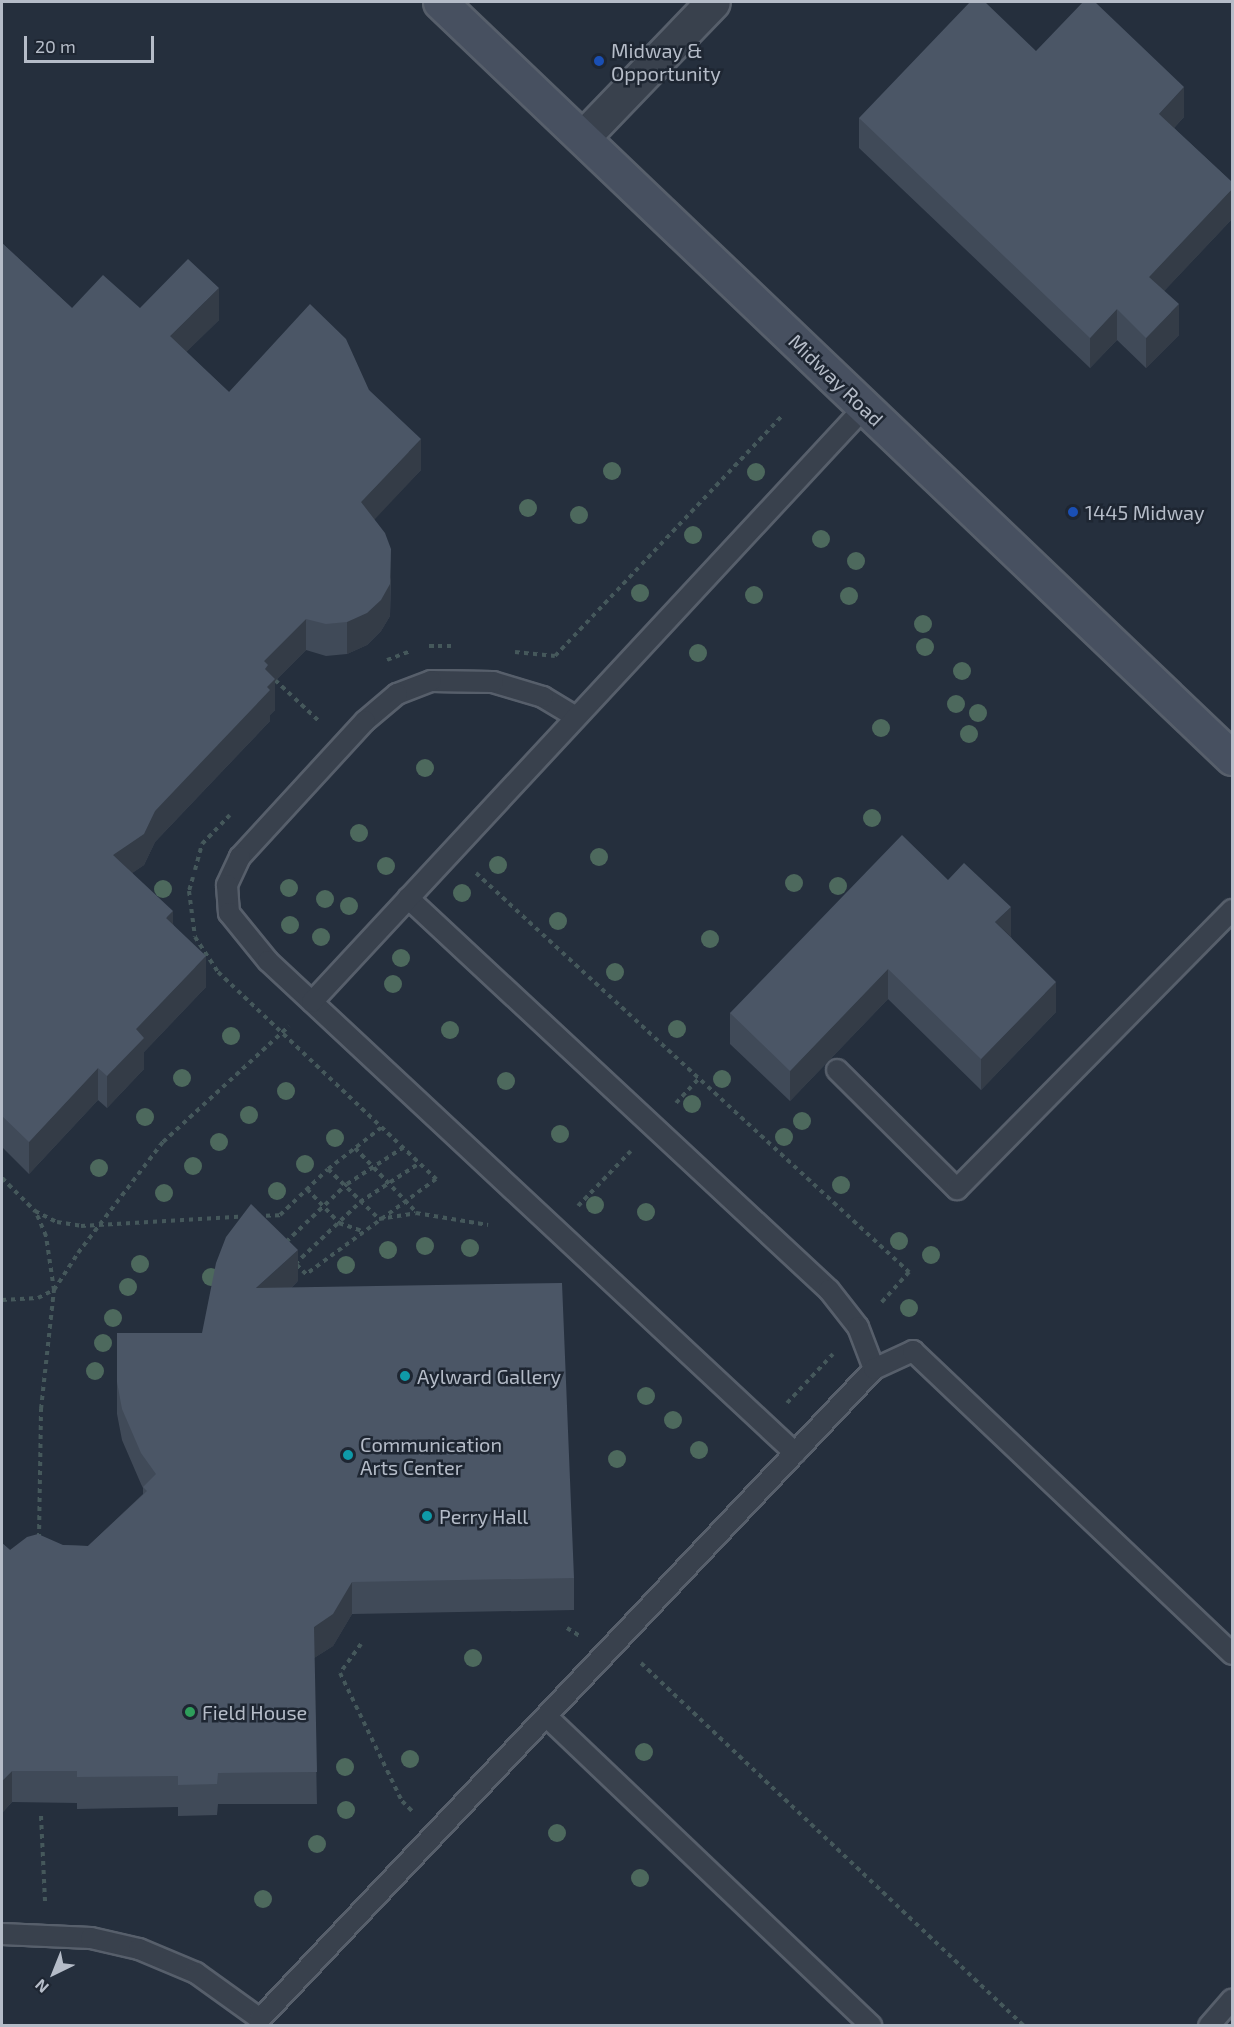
<!DOCTYPE html>
<style>
body{margin:0}
#map{position:relative;width:1234px;height:2027px;overflow:hidden;background:#252f3d;font-family:"Exo 2",sans-serif}
div>[style]{position:absolute}
[style*='--x']{left:calc(var(--x)*1px);top:calc(var(--y)*1px);width:calc(var(--w)*1px);rotate:calc(var(--a)*1deg)}
.path>*{height:4px;margin-top:-2px;transform-origin:0;background:repeating-linear-gradient(90deg,#45585b 0 4.5px,transparent 0 9px)}
.roads{filter:drop-shadow(2px 0 #575f6b) drop-shadow(-2px 0 #575f6b) drop-shadow(0 2px #575f6b) drop-shadow(0 -2px #575f6b)}
.service>*{height:20px;margin:-10px;padding:0 10px;transform-origin:10px;border-radius:10px;background:#39414d}
.minor>*{height:33px;margin:-16.5px;padding:0 16.5px;transform-origin:16.5px;border-radius:16.5px;background:#39414d}
.secondary>*{height:33px;margin:-16.5px;padding:0 16.5px;transform-origin:16.5px;border-radius:16.5px;background:#475060}
.trees>*{width:18px;height:18px;margin:-9px;border-radius:50%;background:#4d695d}
.wall>*{inset:0;background:#404a58}
.shaded-wall>*{inset:0;background:#343c47}
.building>*{inset:0;background:#4b5666}
.dots>*{width:16px;height:16px;translate:-50% -50%;box-sizing:border-box;border:3px solid #1e2632;border-radius:50%}
span{translate:-50% -50%;white-space:nowrap;text-align:center;line-height:1.15;-webkit-text-stroke:5px #1e2632;paint-order:stroke}
.poi-label{font-size:20px;color:#b5bcc8}
.left{translate:0 -50%;text-align:left}
.street-label{font-size:20px;color:#b5bcc8}
.frame{position:absolute;inset:0;border:3px solid #b5bcc8;pointer-events:none}
.north{position:absolute;left:24px;top:1943px;width:60px;height:60px;-webkit-text-stroke:4px #1e2632;paint-order:stroke;rotate:223deg;font-size:16px;font-weight:700;line-height:24px;text-align:center;color:#b5bcc8}
.north::after{content:'';display:block;margin:auto;width:21px;height:27px;background:#b5bcc8;clip-path:polygon(50% 0,100% 100%,50% 72%,0 100%)}
.scale{position:absolute;left:24px;top:36px;width:130px;height:27px;box-sizing:border-box;border:3px solid #b5bcc8;border-top:0;padding-left:8px;font-size:18px;line-height:21px;white-space:nowrap;color:#b5bcc8;-webkit-text-stroke:4px #1e2632;paint-order:stroke}
</style>
<div id="map">
<div class="path">
<i style="--x:429;--y:646;--w:25;--a:0"></i>
<i style="--x:515;--y:652;--w:40;--a:5.7"></i>
<i style="--x:555;--y:656;--w:330;--a:-46.6"></i>
<i style="--x:387;--y:660;--w:25;--a:-21"></i>
<i style="--x:275;--y:680;--w:60;--a:43"></i>
<i style="--x:195;--y:870;--w:27;--a:-75"></i>
<i style="--x:202;--y:844;--w:40;--a:-46"></i>
<i style="--x:476;--y:873;--w:589;--a:42.66"></i>
<i style="--x:909;--y:1272;--w:43;--a:132.2"></i>
<i style="--x:193;--y:877;--w:15;--a:106"></i>
<i style="--x:189;--y:891;--w:46;--a:82.6"></i>
<i style="--x:195;--y:937;--w:42;--a:56.7"></i>
<i style="--x:218;--y:972;--w:301;--a:43.5"></i>
<i style="--x:436;--y:1179;--w:161;--a:143.8"></i>
<i style="--x:306;--y:1274;--w:14;--a:-135"></i>
<i style="--x:676;--y:1103;--w:34;--a:-47"></i>
<i style="--x:355;--y:1148;--w:88;--a:46.4"></i>
<i style="--x:328;--y:1169;--w:71;--a:44.4"></i>
<i style="--x:379;--y:1219;--w:37;--a:-9"></i>
<i style="--x:416;--y:1213;--w:73;--a:9.5"></i>
<i style="--x:2;--y:1178;--w:47;--a:45"></i>
<i style="--x:35;--y:1211;--w:25;--a:27"></i>
<i style="--x:57;--y:1222;--w:24;--a:9"></i>
<i style="--x:81;--y:1226;--w:166;--a:-3.4"></i>
<i style="--x:307;--y:1189;--w:47;--a:46.7"></i>
<i style="--x:339;--y:1223;--w:24;--a:19"></i>
<i style="--x:578;--y:1206;--w:76;--a:-46.1"></i>
<i style="--x:257;--y:1216;--w:23;--a:-2"></i>
<i style="--x:280;--y:1215;--w:66;--a:-43.8"></i>
<i style="--x:328;--y:1169;--w:68;--a:-37.9"></i>
<i style="--x:286;--y:1242;--w:84;--a:-43.6"></i>
<i style="--x:347;--y:1184;--w:68;--a:-33"></i>
<i style="--x:295;--y:1264;--w:90;--a:-43.6"></i>
<i style="--x:360;--y:1202;--w:69;--a:-33.2"></i>
<i style="--x:2;--y:1300;--w:36;--a:-3"></i>
<i style="--x:38;--y:1298;--w:18;--a:-27"></i>
<i style="--x:54;--y:1290;--w:55;--a:-98.4"></i>
<i style="--x:46;--y:1236;--w:26;--a:-113"></i>
<i style="--x:787;--y:1403;--w:67;--a:-46.8"></i>
<i style="--x:39;--y:1538;--w:129;--a:-89.1"></i>
<i style="--x:41;--y:1409;--w:120;--a:-83.8"></i>
<i style="--x:54;--y:1290;--w:44;--a:-57"></i>
<i style="--x:78;--y:1253;--w:140;--a:-52.6"></i>
<i style="--x:163;--y:1142;--w:171;--a:-42.6"></i>
<i style="--x:567;--y:1628;--w:15;--a:32"></i>
<i style="--x:361;--y:1644;--w:36;--a:126"></i>
<i style="--x:340;--y:1673;--w:142;--a:64.2"></i>
<i style="--x:402;--y:1801;--w:14;--a:45"></i>
<i style="--x:641;--y:1663;--w:528;--a:43.46"></i>
<i style="--x:41;--y:1816;--w:86;--a:87.3"></i>
</div>
<div class="roads">
<div class="service">
<i style="--x:576;--y:717;--w:39;--a:-149"></i>
<i style="--x:543;--y:697;--w:52;--a:-163.3"></i>
<i style="--x:493;--y:682;--w:62;--a:-179.1"></i>
<i style="--x:431;--y:681;--w:36;--a:159"></i>
<i style="--x:397;--y:694;--w:42;--a:139.8"></i>
<i style="--x:365;--y:721;--w:185;--a:132.6"></i>
<i style="--x:240;--y:857;--w:31;--a:115"></i>
<i style="--x:227;--y:885;--w:28;--a:86"></i>
<i style="--x:229;--y:913;--w:62;--a:50.9"></i>
<i style="--x:268;--y:961;--w:721;--a:43.03"></i>
<i style="--x:408;--y:898;--w:575;--a:42.96"></i>
<i style="--x:829;--y:1290;--w:47;--a:51.9"></i>
<i style="--x:858;--y:1327;--w:45;--a:69.1"></i>
<i style="--x:312;--y:1002;--w:812;--a:-47.1"></i>
<i style="--x:837;--y:1070;--w:169;--a:44.8"></i>
<i style="--x:957;--y:1189;--w:392;--a:-45.4"></i>
<i style="--x:547;--y:1717;--w:448;--a:43.6"></i>
<i style="--x:2;--y:1934;--w:89;--a:2.6"></i>
<i style="--x:91;--y:1938;--w:49;--a:12.9"></i>
<i style="--x:139;--y:1949;--w:62;--a:22.8"></i>
<i style="--x:196;--y:1973;--w:79;--a:35.7"></i>
<i style="--x:260;--y:2019;--w:894;--a:-46.63"></i>
<i style="--x:874;--y:1369;--w:43;--a:-24.8"></i>
<i style="--x:913;--y:1351;--w:440;--a:43.5"></i>
<i style="--x:1209;--y:2026;--w:35;--a:-49"></i>
</div>
<div class="minor">
<i style="--x:583;--y:137;--w:187;--a:-46.1"></i>
</div>
<div class="secondary">
<i style="--x:440;--y:2;--w:1095;--a:43.67"></i>
</div>
</div>
<div class="trees">
<i style="left:612px;top:471px"></i>
<i style="left:756px;top:472px"></i>
<i style="left:528px;top:508px"></i>
<i style="left:579px;top:515px"></i>
<i style="left:693px;top:535px"></i>
<i style="left:821px;top:539px"></i>
<i style="left:856px;top:561px"></i>
<i style="left:640px;top:593px"></i>
<i style="left:754px;top:595px"></i>
<i style="left:849px;top:596px"></i>
<i style="left:923px;top:624px"></i>
<i style="left:925px;top:647px"></i>
<i style="left:698px;top:653px"></i>
<i style="left:962px;top:671px"></i>
<i style="left:956px;top:704px"></i>
<i style="left:978px;top:713px"></i>
<i style="left:881px;top:728px"></i>
<i style="left:969px;top:734px"></i>
<i style="left:425px;top:768px"></i>
<i style="left:872px;top:818px"></i>
<i style="left:359px;top:833px"></i>
<i style="left:599px;top:857px"></i>
<i style="left:498px;top:865px"></i>
<i style="left:386px;top:866px"></i>
<i style="left:794px;top:883px"></i>
<i style="left:838px;top:886px"></i>
<i style="left:289px;top:888px"></i>
<i style="left:163px;top:889px"></i>
<i style="left:462px;top:893px"></i>
<i style="left:325px;top:899px"></i>
<i style="left:349px;top:906px"></i>
<i style="left:558px;top:921px"></i>
<i style="left:290px;top:925px"></i>
<i style="left:321px;top:937px"></i>
<i style="left:710px;top:939px"></i>
<i style="left:401px;top:958px"></i>
<i style="left:615px;top:972px"></i>
<i style="left:393px;top:984px"></i>
<i style="left:677px;top:1029px"></i>
<i style="left:450px;top:1030px"></i>
<i style="left:231px;top:1036px"></i>
<i style="left:182px;top:1078px"></i>
<i style="left:722px;top:1079px"></i>
<i style="left:506px;top:1081px"></i>
<i style="left:286px;top:1091px"></i>
<i style="left:692px;top:1104px"></i>
<i style="left:249px;top:1115px"></i>
<i style="left:145px;top:1117px"></i>
<i style="left:802px;top:1121px"></i>
<i style="left:560px;top:1134px"></i>
<i style="left:784px;top:1137px"></i>
<i style="left:335px;top:1138px"></i>
<i style="left:219px;top:1142px"></i>
<i style="left:305px;top:1164px"></i>
<i style="left:193px;top:1166px"></i>
<i style="left:99px;top:1168px"></i>
<i style="left:841px;top:1185px"></i>
<i style="left:277px;top:1191px"></i>
<i style="left:164px;top:1193px"></i>
<i style="left:595px;top:1205px"></i>
<i style="left:646px;top:1212px"></i>
<i style="left:899px;top:1241px"></i>
<i style="left:425px;top:1246px"></i>
<i style="left:470px;top:1248px"></i>
<i style="left:388px;top:1250px"></i>
<i style="left:931px;top:1255px"></i>
<i style="left:140px;top:1264px"></i>
<i style="left:346px;top:1265px"></i>
<i style="left:211px;top:1277px"></i>
<i style="left:128px;top:1287px"></i>
<i style="left:909px;top:1308px"></i>
<i style="left:113px;top:1318px"></i>
<i style="left:103px;top:1343px"></i>
<i style="left:95px;top:1371px"></i>
<i style="left:646px;top:1396px"></i>
<i style="left:673px;top:1420px"></i>
<i style="left:699px;top:1450px"></i>
<i style="left:617px;top:1459px"></i>
<i style="left:473px;top:1658px"></i>
<i style="left:644px;top:1752px"></i>
<i style="left:410px;top:1759px"></i>
<i style="left:345px;top:1767px"></i>
<i style="left:346px;top:1810px"></i>
<i style="left:557px;top:1833px"></i>
<i style="left:317px;top:1844px"></i>
<i style="left:640px;top:1878px"></i>
<i style="left:263px;top:1899px"></i>
</div>
<div class="wall">
<i style="clip-path:polygon(1184px 117px,1174px 128px,1233px 183px,1233px 218px,1164px 291px,1179px 335px,1146px 368px,1117px 340px,1090px 368px,859px 148px,859px 118px)"></i>
<i style="clip-path:polygon(2px 243px,72px 308px,140px 308px,219px 320px,186px 352px,229px 392px,369px 390px,421px 470px,374px 519px,391px 580px,390px 616px,381px 631px,367px 645px,347px 654px,326px 656px,306px 650px,275px 681px,275px 710px,270px 715px,270px 721px,155px 842px,144px 865px,132px 873px,173px 924px,206px 987px,144px 1052px,144px 1069px,107px 1108px,98px 1100px,29px 1174px,2px 1147px)"></i>
<i style="clip-path:polygon(948px 880px,1011px 937px,1056px 1012px,981px 1090px,888px 999px,790px 1101px,730px 1044px,730px 1013px)"></i>
<i style="clip-path:polygon(298px 1281px,291px 1288px,574px 1578px,574px 1610px,352px 1614px,333px 1646px,314px 1658px,317px 1804px,218px 1804px,217px 1815px,178px 1816px,178px 1807px,77px 1809px,77px 1803px,12px 1802px,2px 1813px,2px 1543px,10px 1550px,63px 1545px,88px 1546px,143px 1494px,143px 1488px,141px 1484px,122px 1440px,117px 1414px,117px 1333px,202px 1333px)"></i>
</div>
<div class="shaded-wall">
<i style="clip-path:polygon(1184px 87px,1184px 117px,1159px 144px,1159px 114px)"></i>
<i style="clip-path:polygon(1233px 188px,1233px 218px,1149px 307px,1149px 277px)"></i>
<i style="clip-path:polygon(219px 288px,219px 320px,170px 368px,170px 336px)"></i>
<i style="clip-path:polygon(1179px 304px,1179px 335px,1146px 368px,1146px 338px)"></i>
<i style="clip-path:polygon(1117px 309px,1117px 340px,1090px 368px,1090px 338px)"></i>
<i style="clip-path:polygon(421px 439px,421px 470px,361px 534px,361px 502px)"></i>
<i style="clip-path:polygon(391px 549px,390px 616px,381px 631px,367px 645px,347px 654px,347px 622px)"></i>
<i style="clip-path:polygon(306px 619px,306px 650px,275px 681px,275px 710px,270px 715px,270px 721px,155px 842px,144px 865px,113px 886px,113px 855px,155px 811px,264px 661px)"></i>
<i style="clip-path:polygon(1011px 907px,1011px 937px,995px 922px)"></i>
<i style="clip-path:polygon(173px 911px,173px 942px,166px 918px)"></i>
<i style="clip-path:polygon(206px 956px,206px 987px,144px 1052px,144px 1069px,107px 1108px,107px 1076px,136px 1029px)"></i>
<i style="clip-path:polygon(888px 969px,888px 999px,790px 1101px,790px 1071px)"></i>
<i style="clip-path:polygon(1056px 982px,1056px 1012px,981px 1090px,981px 1059px)"></i>
<i style="clip-path:polygon(98px 1068px,98px 1100px,29px 1174px,29px 1142px)"></i>
<i style="clip-path:polygon(298px 1250px,298px 1281px,256px 1320px,256px 1288px)"></i>
<i style="clip-path:polygon(352px 1582px,352px 1614px,333px 1646px,314px 1658px,314px 1627px)"></i>
<i style="clip-path:polygon(12px 1771px,12px 1802px,2px 1813px,2px 1781px)"></i>
</div>
<div class="building">
<i style="clip-path:polygon(970px 2px,985px 2px,1036px 51px,1083px 2px,1095px 2px,1184px 87px,1159px 114px,1233px 183px,1233px 188px,1149px 277px,1179px 304px,1146px 338px,1117px 309px,1090px 338px,859px 118px)"></i>
<i style="clip-path:polygon(2px 243px,72px 308px,103px 275px,140px 308px,188px 259px,219px 288px,170px 336px,229px 392px,310px 304px,346px 339px,369px 390px,421px 439px,361px 502px,385px 533px,391px 549px,390px 584px,381px 600px,367px 613px,347px 622px,326px 624px,306px 619px,264px 661px,268px 665px,265px 669px,275px 679px,267px 687px,270px 690px,155px 811px,144px 834px,113px 855px,173px 911px,166px 918px,206px 956px,136px 1029px,144px 1038px,107px 1076px,98px 1068px,29px 1142px,2px 1116px)"></i>
<i style="clip-path:polygon(902px 835px,948px 880px,964px 863px,1011px 907px,995px 922px,1056px 982px,981px 1059px,888px 969px,790px 1071px,730px 1013px)"></i>
<i style="clip-path:polygon(251px 1204px,298px 1250px,256px 1288px,562px 1283px,574px 1578px,352px 1582px,333px 1614px,314px 1627px,317px 1772px,218px 1773px,217px 1784px,178px 1785px,178px 1776px,77px 1777px,77px 1771px,12px 1771px,2px 1781px,2px 1543px,10px 1550px,27px 1537px,38px 1534px,63px 1545px,88px 1546px,147px 1491px,143px 1487px,156px 1474px,141px 1453px,122px 1409px,117px 1382px,117px 1333px,202px 1333px,216px 1263px,226px 1237px)"></i>
</div>
<div class="dots">
<i style="left:599px;top:61px;background:#1a4fb4"></i>
<i style="left:1073px;top:512px;background:#1a4fb4"></i>
<i style="left:405px;top:1376px;background:#0f9aa8"></i>
<i style="left:348px;top:1455px;background:#0f9aa8"></i>
<i style="left:427px;top:1516px;background:#0f9aa8"></i>
<i style="left:190px;top:1712px;background:#2e9e5b"></i>
</div>
<div class="poi-label">
<span class="left" style="left:611px;top:62px">Midway &amp;<br>Opportunity</span>
<span class="left" style="left:1085px;top:512px">1445 Midway</span>
<span class="left" style="left:417px;top:1376px">Aylward Gallery</span>
<span class="left" style="left:360px;top:1456px">Communication<br>Arts Center</span>
<span class="left" style="left:439px;top:1516px">Perry Hall</span>
<span class="left" style="left:202px;top:1712px">Field House</span>
</div>
<div class="street-label">
<span style="left:836px;top:380px;rotate:44deg">Midway Road</span>
</div>
<div class="frame"></div>
<div class="north">N</div>
<div class="scale">20 m</div>
</div>
